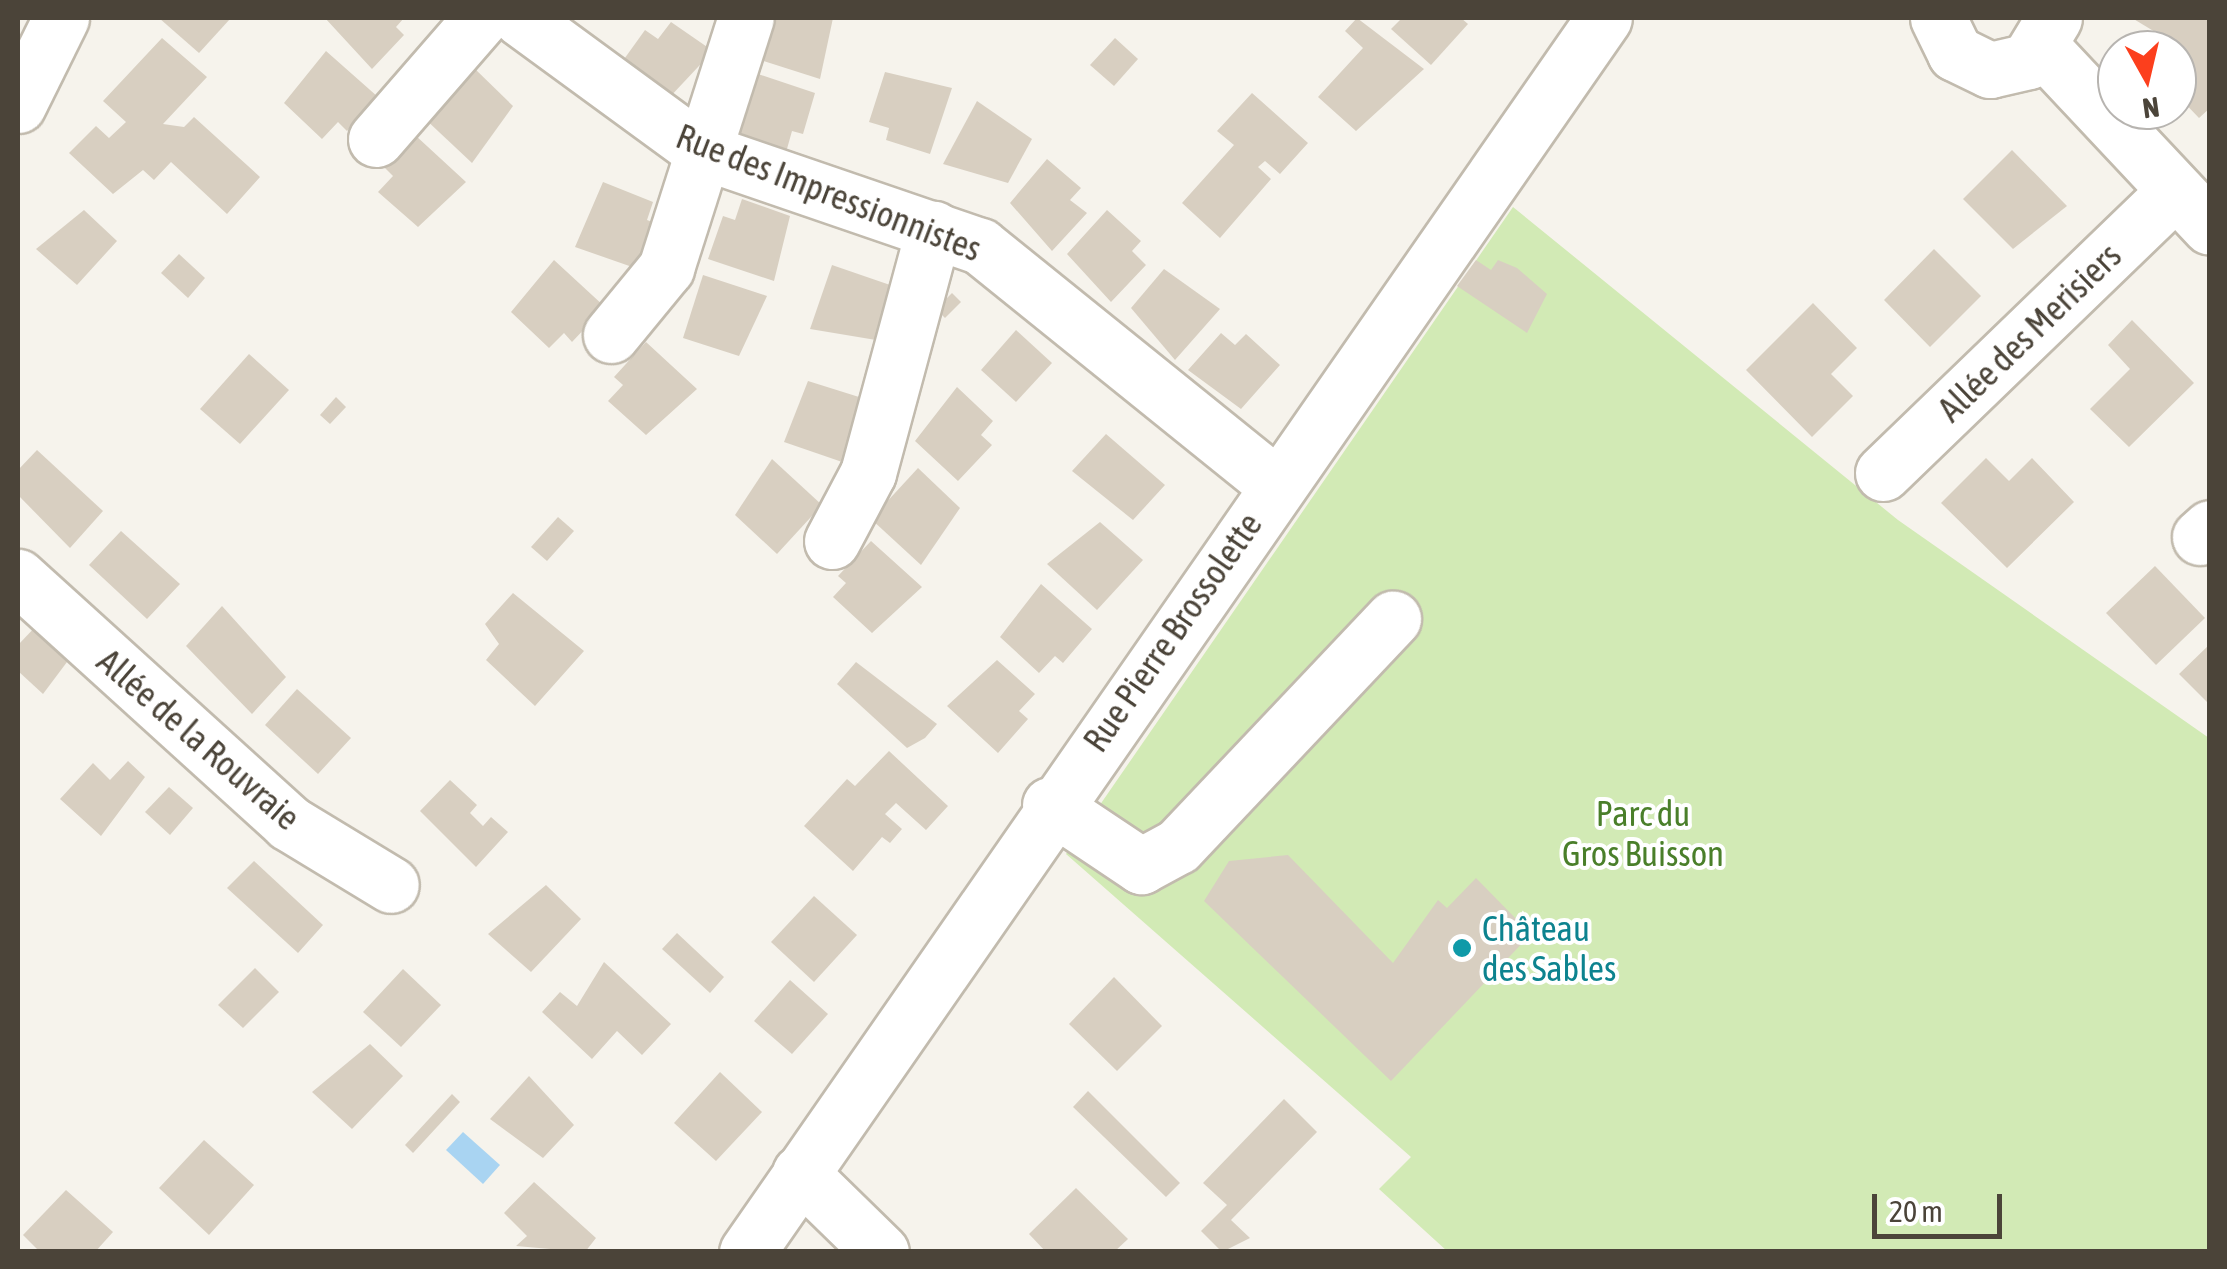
<!DOCTYPE html>
<meta charset="utf-8">
<style>
body{margin:0}
#map{position:relative;width:2227px;height:1269px;overflow:hidden;background:#f6f3ec;font-family:"Asap Condensed",sans-serif}
div>[style]{position:absolute}
[style*='--x']{left:calc(var(--x)*1px);top:calc(var(--y)*1px);width:calc(var(--w)*1px);rotate:calc(var(--a)*1deg)}
.green>*{inset:0;background:#d2eab5}
.water>*{inset:0;background:#a9d4f2}
.building>*{inset:0;background:#d8cfc1}
.roads{filter:drop-shadow(2px 0 #c2bbae) drop-shadow(-2px 0 #c2bbae) drop-shadow(0 2px #c2bbae) drop-shadow(0 -2px #c2bbae)}
.minor>*{height:55px;margin:-27.5px;padding:0 27.5px;transform-origin:27.5px;border-radius:27.5px;background:#fff}
.dots>*{width:28px;height:28px;translate:-50% -50%;box-sizing:border-box;border:5px solid #fff;border-radius:50%}
span{translate:-50% -50%;white-space:nowrap;text-align:center;line-height:1.15;-webkit-text-stroke:8px #fff;paint-order:stroke}
.street-label{font-size:35px;color:#4b4439}
.park-label{font-size:35px;color:#4a7f2a}
.culture-label{font-size:35px;color:#0d838f}
.left{translate:0 -50%;text-align:left}
.frame{position:absolute;inset:0;border:20px solid #4b4439;pointer-events:none}
.north{position:absolute;left:2097px;top:30px;width:100px;height:100px;box-sizing:border-box;background:#fff;border:2px solid #b7b4b0;border-radius:50%;rotate:172deg;font-size:28px;font-weight:700;line-height:40px;text-align:center;color:#4b4439}
.north::after{content:'';display:block;margin:auto;width:35px;height:45px;background:#fc3f1d;clip-path:polygon(50% 0,100% 100%,50% 72%,0 100%)}
.scale{position:absolute;left:1872px;top:1194px;width:130px;height:45px;box-sizing:border-box;border:5px solid #4b4439;border-top:0;padding-left:12px;font-size:30px;line-height:35px;white-space:nowrap;color:#4b4439;-webkit-text-stroke:8px #fff;paint-order:stroke}
</style>
<div id="map">
<div class="green">
<i style="clip-path:polygon(1513px 207px,1898px 520px,2209px 738px,2209px 1251px,1447px 1251px,1379px 1189px,1411px 1157px,1066px 854px)"></i>
</div>
<div class="water">
<i style="clip-path:polygon(463px 1132px,500px 1165px,483px 1184px,446px 1150px)"></i>
</div>
<div class="building">
<i style="clip-path:polygon(159px 18px,228px 18px,230px 19px,199px 53px)"></i>
<i style="clip-path:polygon(325px 18px,404px 18px,396px 27px,404px 35px,372px 69px)"></i>
<i style="clip-path:polygon(770px 18px,833px 18px,820px 79px,757px 59px)"></i>
<i style="clip-path:polygon(1357px 18px,1424px 69px,1356px 131px,1318px 97px,1363px 48px,1345px 31px)"></i>
<i style="clip-path:polygon(1402px 18px,1461px 18px,1468px 24px,1431px 65px,1391px 29px)"></i>
<i style="clip-path:polygon(2132px 18px,2210px 18px,2210px 108px,2199px 118px,2177px 95px,2177px 50px,2168px 50px,2175px 44px)"></i>
<i style="clip-path:polygon(671px 22px,713px 51px,668px 99px,622px 62px,645px 30px,658px 39px)"></i>
<i style="clip-path:polygon(162px 38px,207px 77px,163px 124px,184px 127px,194px 117px,260px 177px,227px 214px,171px 162px,154px 180px,143px 170px,113px 194px,69px 153px,96px 126px,109px 138px,126px 122px,103px 101px)"></i>
<i style="clip-path:polygon(1115px 38px,1138px 59px,1114px 86px,1090px 65px)"></i>
<i style="clip-path:polygon(326px 51px,378px 97px,347px 131px,338px 122px,322px 139px,284px 103px)"></i>
<i style="clip-path:polygon(473px 67px,513px 106px,472px 163px,422px 116px)"></i>
<i style="clip-path:polygon(752px 72px,815px 93px,803px 134px,792px 131px,785px 156px,731px 137px)"></i>
<i style="clip-path:polygon(885px 72px,952px 88px,930px 154px,886px 140px,889px 128px,869px 122px)"></i>
<i style="clip-path:polygon(1252px 93px,1308px 143px,1280px 174px,1265px 161px,1258px 167px,1271px 179px,1220px 238px,1182px 203px,1234px 145px,1217px 131px)"></i>
<i style="clip-path:polygon(977px 101px,1032px 139px,1008px 183px,943px 164px)"></i>
<i style="clip-path:polygon(415px 135px,466px 182px,418px 227px,378px 192px,393px 176px,385px 168px)"></i>
<i style="clip-path:polygon(2012px 150px,2067px 206px,2013px 249px,1963px 199px)"></i>
<i style="clip-path:polygon(1047px 159px,1081px 188px,1070px 200px,1087px 213px,1052px 251px,1010px 203px)"></i>
<i style="clip-path:polygon(603px 182px,653px 202px,647px 220px,657px 224px,638px 269px,575px 247px)"></i>
<i style="clip-path:polygon(742px 199px,790px 216px,774px 281px,708px 259px,723px 216px,735px 220px)"></i>
<i style="clip-path:polygon(84px 210px,117px 241px,77px 285px,36px 249px)"></i>
<i style="clip-path:polygon(1107px 210px,1141px 241px,1132px 251px,1146px 265px,1111px 302px,1067px 254px)"></i>
<i style="clip-path:polygon(1934px 249px,1981px 296px,1930px 347px,1884px 300px)"></i>
<i style="clip-path:polygon(179px 254px,205px 278px,188px 298px,161px 273px)"></i>
<i style="clip-path:polygon(554px 260px,605px 307px,572px 342px,564px 333px,549px 348px,511px 312px)"></i>
<i style="clip-path:polygon(1476px 260px,1491px 270px,1498px 260px,1517px 268px,1547px 294px,1527px 333px,1457px 286px)"></i>
<i style="clip-path:polygon(832px 265px,893px 286px,876px 340px,810px 329px)"></i>
<i style="clip-path:polygon(1164px 269px,1220px 309px,1175px 360px,1131px 308px)"></i>
<i style="clip-path:polygon(703px 275px,767px 296px,739px 356px,683px 338px)"></i>
<i style="clip-path:polygon(952px 293px,961px 302px,945px 318px,936px 309px)"></i>
<i style="clip-path:polygon(1813px 303px,1857px 348px,1831px 374px,1853px 396px,1812px 437px,1746px 370px)"></i>
<i style="clip-path:polygon(2132px 320px,2194px 383px,2129px 447px,2090px 409px,2130px 369px,2108px 345px)"></i>
<i style="clip-path:polygon(1016px 330px,1052px 363px,1016px 402px,981px 370px)"></i>
<i style="clip-path:polygon(1221px 333px,1235px 345px,1246px 334px,1280px 365px,1241px 409px,1188px 370px)"></i>
<i style="clip-path:polygon(646px 342px,697px 389px,646px 435px,608px 401px,623px 385px,614px 377px)"></i>
<i style="clip-path:polygon(249px 354px,289px 390px,240px 444px,200px 409px)"></i>
<i style="clip-path:polygon(808px 381px,859px 397px,848px 464px,784px 442px)"></i>
<i style="clip-path:polygon(957px 387px,993px 421px,981px 435px,992px 445px,958px 481px,915px 441px)"></i>
<i style="clip-path:polygon(336px 397px,346px 407px,330px 424px,320px 415px)"></i>
<i style="clip-path:polygon(1106px 434px,1165px 485px,1133px 520px,1072px 471px)"></i>
<i style="clip-path:polygon(37px 450px,103px 511px,70px 548px,18px 495px,18px 470px)"></i>
<i style="clip-path:polygon(1986px 458px,2009px 481px,2032px 458px,2074px 502px,2007px 568px,1941px 503px)"></i>
<i style="clip-path:polygon(772px 459px,822px 505px,777px 554px,735px 515px)"></i>
<i style="clip-path:polygon(918px 468px,960px 508px,921px 565px,871px 519px)"></i>
<i style="clip-path:polygon(558px 517px,574px 531px,547px 561px,531px 547px)"></i>
<i style="clip-path:polygon(1100px 522px,1143px 560px,1097px 610px,1047px 564px)"></i>
<i style="clip-path:polygon(121px 531px,180px 584px,147px 619px,89px 565px)"></i>
<i style="clip-path:polygon(871px 541px,922px 587px,872px 633px,833px 597px,846px 583px,838px 576px)"></i>
<i style="clip-path:polygon(2155px 566px,2205px 618px,2156px 665px,2106px 613px)"></i>
<i style="clip-path:polygon(1041px 584px,1092px 629px,1063px 663px,1055px 656px,1039px 673px,1000px 637px)"></i>
<i style="clip-path:polygon(513px 593px,584px 651px,535px 706px,486px 660px,499px 644px,485px 624px)"></i>
<i style="clip-path:polygon(222px 606px,286px 677px,252px 714px,186px 646px)"></i>
<i style="clip-path:polygon(39px 623px,73px 654px,43px 694px,18px 671px,18px 645px)"></i>
<i style="clip-path:polygon(2210px 644px,2210px 705px,2179px 674px)"></i>
<i style="clip-path:polygon(997px 660px,1035px 694px,1019px 711px,1028px 719px,998px 753px,947px 706px)"></i>
<i style="clip-path:polygon(856px 662px,937px 724px,925px 738px,907px 748px,837px 684px)"></i>
<i style="clip-path:polygon(297px 689px,351px 738px,318px 774px,265px 725px)"></i>
<i style="clip-path:polygon(889px 751px,948px 806px,926px 830px,896px 803px,885px 814px,902px 829px,890px 843px,882px 837px,853px 871px,804px 826px,847px 779px,855px 786px)"></i>
<i style="clip-path:polygon(128px 761px,145px 777px,101px 836px,60px 799px,93px 763px,110px 780px)"></i>
<i style="clip-path:polygon(450px 780px,477px 805px,470px 813px,483px 826px,491px 817px,508px 832px,476px 867px,420px 811px)"></i>
<i style="clip-path:polygon(169px 787px,193px 808px,170px 835px,145px 812px)"></i>
<i style="clip-path:polygon(1288px 855px,1393px 963px,1438px 900px,1447px 908px,1476px 878px,1531px 934px,1391px 1081px,1204px 901px,1229px 861px)"></i>
<i style="clip-path:polygon(254px 861px,323px 925px,298px 953px,227px 888px)"></i>
<i style="clip-path:polygon(546px 885px,581px 919px,531px 972px,488px 934px)"></i>
<i style="clip-path:polygon(814px 896px,857px 935px,814px 982px,771px 942px)"></i>
<i style="clip-path:polygon(677px 933px,724px 977px,710px 993px,662px 949px)"></i>
<i style="clip-path:polygon(604px 962px,671px 1024px,642px 1055px,617px 1031px,592px 1059px,542px 1012px,560px 992px,577px 1006px)"></i>
<i style="clip-path:polygon(255px 968px,279px 992px,243px 1028px,218px 1005px)"></i>
<i style="clip-path:polygon(403px 969px,441px 1005px,401px 1047px,363px 1012px)"></i>
<i style="clip-path:polygon(1114px 977px,1162px 1026px,1117px 1071px,1069px 1024px)"></i>
<i style="clip-path:polygon(790px 980px,828px 1014px,792px 1054px,754px 1021px)"></i>
<i style="clip-path:polygon(370px 1044px,403px 1076px,352px 1129px,312px 1092px)"></i>
<i style="clip-path:polygon(720px 1072px,762px 1112px,716px 1161px,674px 1123px)"></i>
<i style="clip-path:polygon(529px 1076px,574px 1125px,543px 1158px,490px 1119px)"></i>
<i style="clip-path:polygon(1088px 1091px,1180px 1183px,1166px 1197px,1073px 1107px)"></i>
<i style="clip-path:polygon(452px 1094px,460px 1102px,413px 1153px,405px 1145px)"></i>
<i style="clip-path:polygon(1284px 1099px,1317px 1132px,1231px 1220px,1250px 1238px,1222px 1252px,1201px 1231px,1227px 1205px,1203px 1183px)"></i>
<i style="clip-path:polygon(204px 1140px,254px 1185px,209px 1235px,159px 1188px)"></i>
<i style="clip-path:polygon(534px 1182px,596px 1238px,585px 1252px,516px 1246px,527px 1236px,504px 1213px)"></i>
<i style="clip-path:polygon(1076px 1188px,1128px 1239px,1114px 1252px,1046px 1252px,1029px 1234px)"></i>
<i style="clip-path:polygon(66px 1190px,113px 1232px,95px 1252px,40px 1252px,23px 1235px)"></i>
</div>
<div class="roads">
<div class="minor">
<i style="--x:520;--y:18;--w:225;--a:36.2"></i>
<i style="--x:702;--y:151;--w:294;--a:18.9"></i>
<i style="--x:980;--y:246;--w:379;--a:38.9"></i>
<i style="--x:1938;--y:18;--w:39;--a:64"></i>
<i style="--x:1955;--y:53;--w:39;--a:26"></i>
<i style="--x:1990;--y:70;--w:39;--a:-13"></i>
<i style="--x:2028;--y:61;--w:50;--a:-58.8"></i>
<i style="--x:2042;--y:48;--w:245;--a:46.8"></i>
<i style="--x:18;--y:105;--w:97;--a:-63.7"></i>
<i style="--x:376;--y:139;--w:160;--a:-49"></i>
<i style="--x:611;--y:335;--w:87;--a:-50.6"></i>
<i style="--x:666;--y:268;--w:262;--a:-72.3"></i>
<i style="--x:1883;--y:473;--w:405;--a:-44"></i>
<i style="--x:2200;--y:537;--w:13;--a:-42"></i>
<i style="--x:832;--y:541;--w:77;--a:-62.1"></i>
<i style="--x:868;--y:473;--w:253;--a:-74.9"></i>
<i style="--x:18;--y:577;--w:366;--a:42.2"></i>
<i style="--x:289;--y:823;--w:119;--a:31.3"></i>
<i style="--x:1050;--y:805;--w:110;--a:33.8"></i>
<i style="--x:1141;--y:866;--w:42;--a:-28.4"></i>
<i style="--x:1178;--y:846;--w:313;--a:-46.6"></i>
<i style="--x:800;--y:1173;--w:113;--a:44.3"></i>
<i style="--x:747;--y:1252;--w:1502;--a:-55.22"></i>
</div>
</div>
<div class="dots">
<i style="left:1462px;top:948px;background:#0f9aa8"></i>
</div>
<div class="street-label">
<span style="left:829px;top:192px;rotate:21deg">Rue des Impressionnistes</span>
<span style="left:2029px;top:332px;rotate:-44deg">Allée des Merisiers</span>
<span style="left:1172px;top:632px;rotate:-55deg">Rue Pierre Brossolette</span>
<span style="left:199px;top:739px;rotate:41deg">Allée de la Rouvraie</span>
</div>
<div class="park-label">
<span style="left:1643px;top:833px">Parc du<br>Gros Buisson</span>
</div>
<div class="culture-label">
<span class="left" style="left:1482px;top:948px">Château<br>des Sables</span>
</div>
<div class="frame"></div>
<div class="north">N</div>
<div class="scale">20 m</div>
</div>
